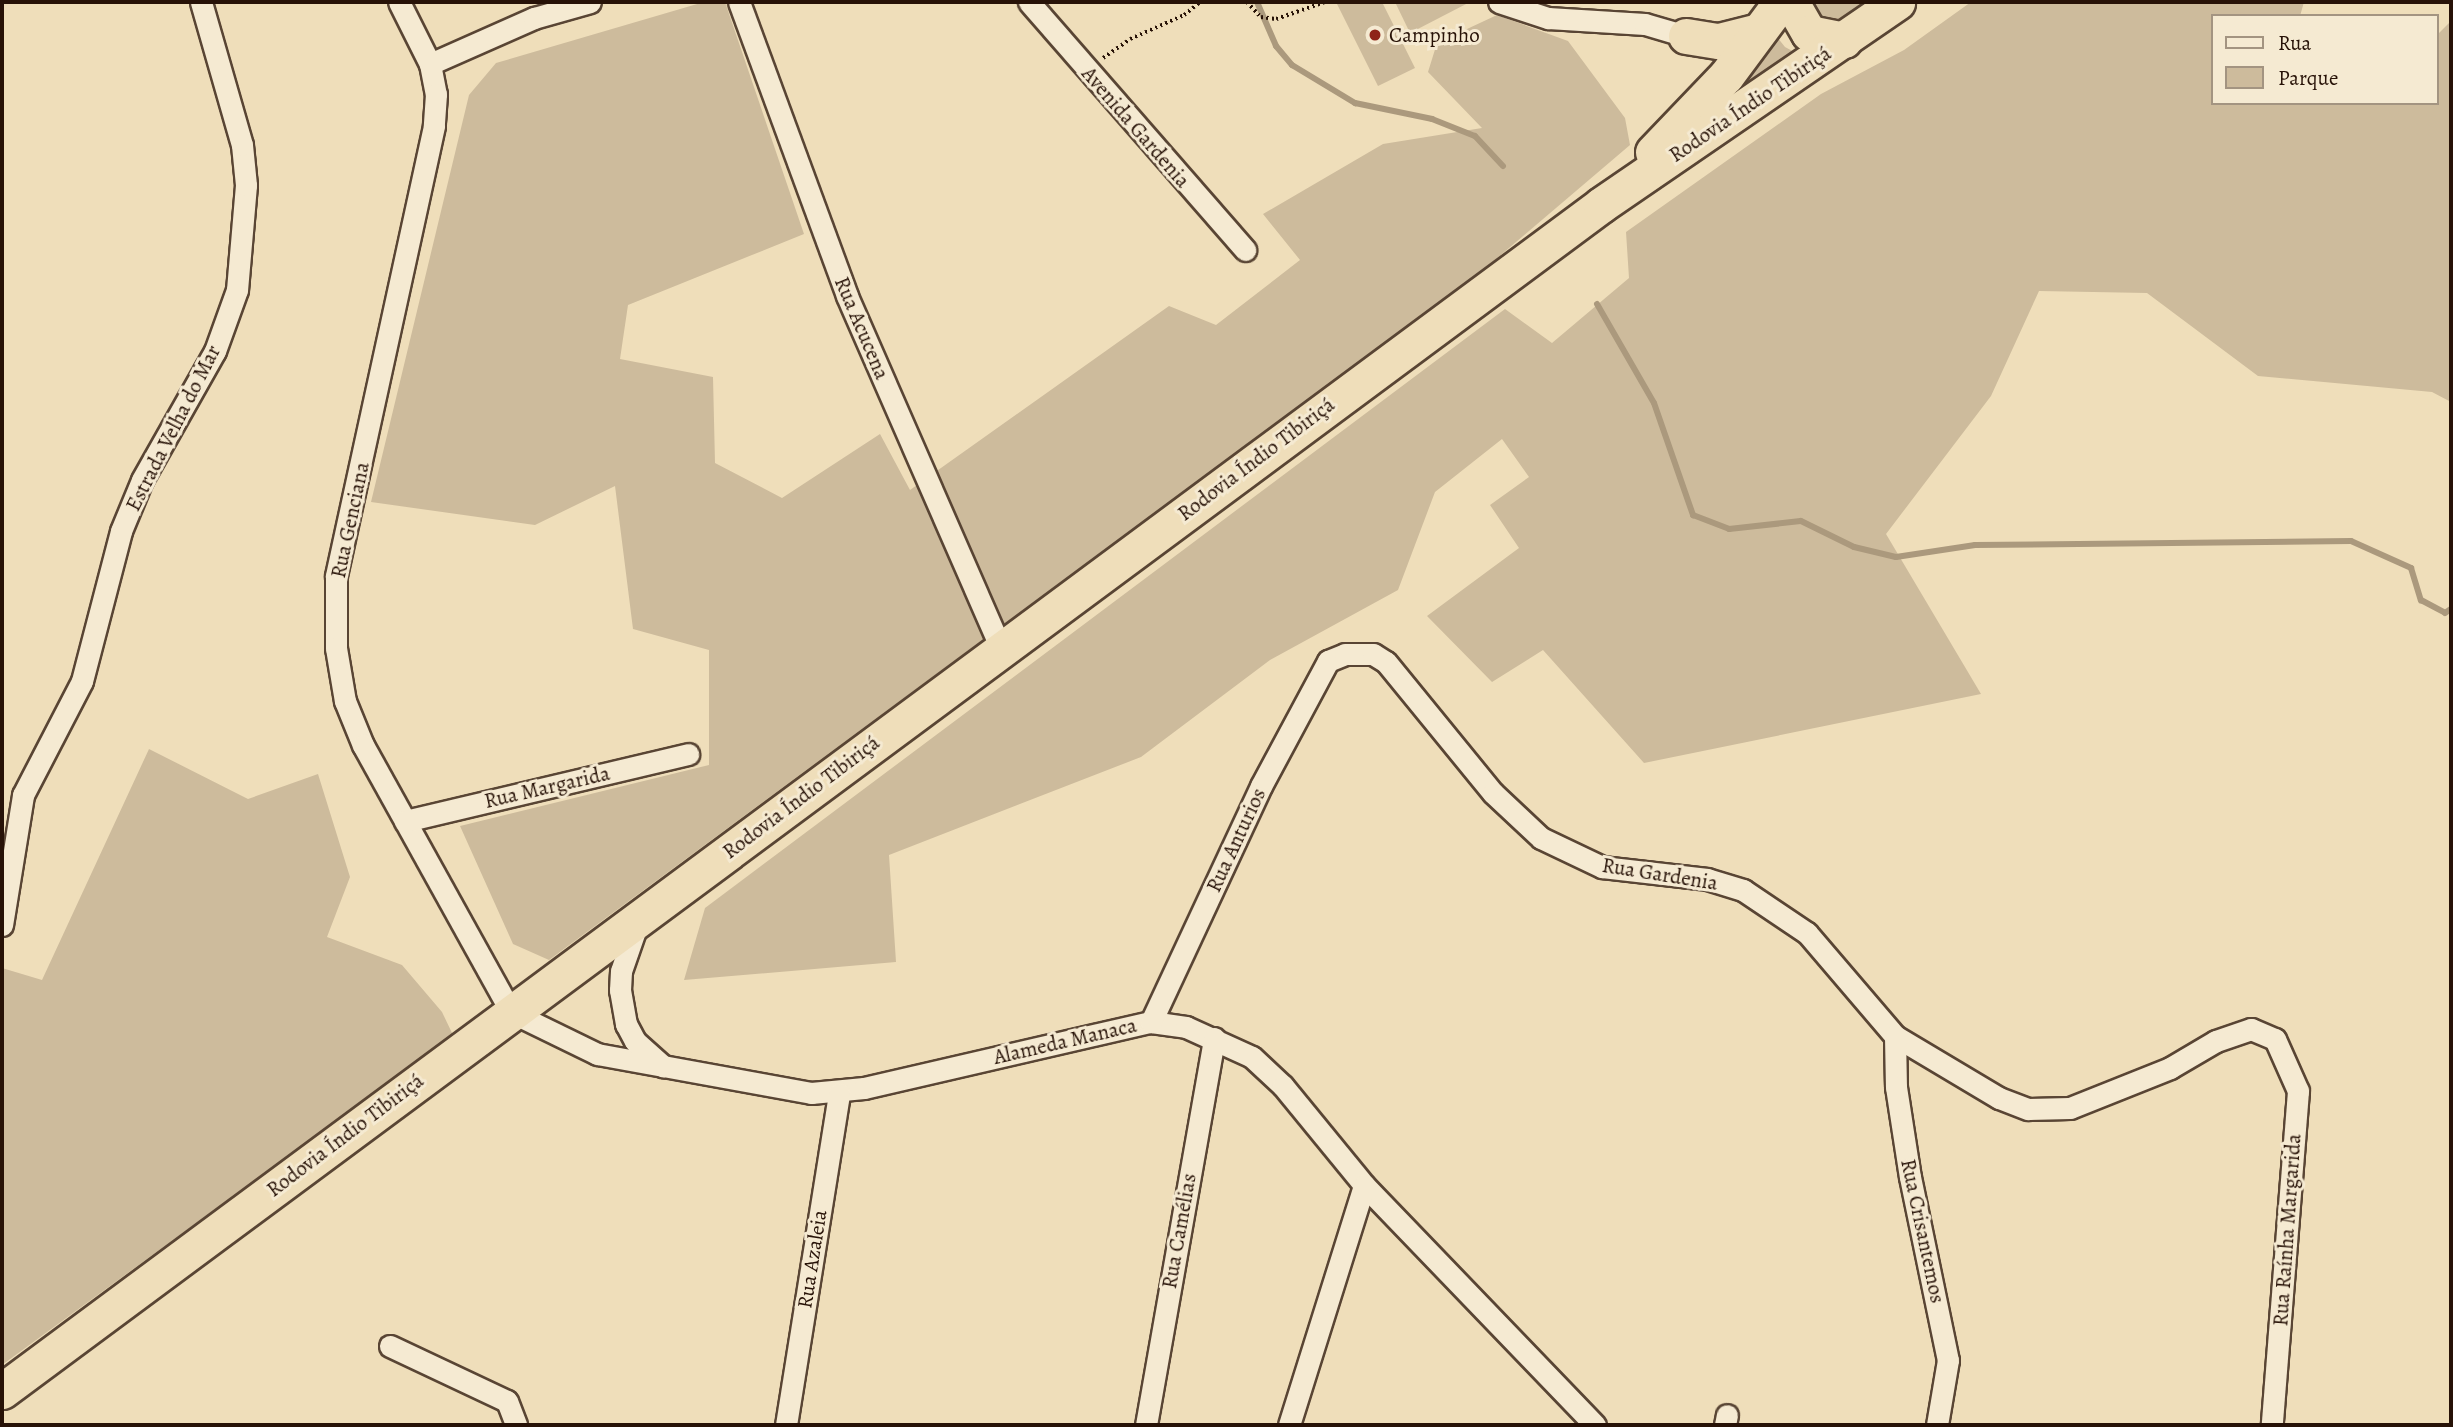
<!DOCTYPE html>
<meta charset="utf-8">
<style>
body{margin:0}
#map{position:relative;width:2453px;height:1427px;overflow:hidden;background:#efdeba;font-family:Alegreya,serif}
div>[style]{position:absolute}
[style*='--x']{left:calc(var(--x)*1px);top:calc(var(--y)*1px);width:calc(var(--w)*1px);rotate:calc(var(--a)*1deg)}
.green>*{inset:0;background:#cdbb9c}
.stream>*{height:6px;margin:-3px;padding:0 3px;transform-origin:3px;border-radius:3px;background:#ab997d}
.path>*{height:3.5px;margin-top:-1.75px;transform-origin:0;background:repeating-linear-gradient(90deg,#271207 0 2px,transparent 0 5.5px)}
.roads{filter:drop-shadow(2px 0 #594534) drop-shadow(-2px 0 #594534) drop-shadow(0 2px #594534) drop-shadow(0 -2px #594534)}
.minor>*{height:21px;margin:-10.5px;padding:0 10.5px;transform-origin:10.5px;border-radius:10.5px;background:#f5ead2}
.trunk>*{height:35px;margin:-17.5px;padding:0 17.5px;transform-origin:17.5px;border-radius:17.5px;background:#efdeba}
.dots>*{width:19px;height:19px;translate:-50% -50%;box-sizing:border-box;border:4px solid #f5ead2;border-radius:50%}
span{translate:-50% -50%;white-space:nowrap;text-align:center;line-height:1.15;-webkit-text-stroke:6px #f5ead2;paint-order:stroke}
.poi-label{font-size:21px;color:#271207}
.left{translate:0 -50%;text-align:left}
.street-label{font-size:21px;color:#271207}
.frame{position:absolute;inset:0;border:4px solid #271207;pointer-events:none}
.legend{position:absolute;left:2211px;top:14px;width:228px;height:91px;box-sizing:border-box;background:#f5ead2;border:2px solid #a39481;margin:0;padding:9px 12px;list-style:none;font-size:21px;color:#271207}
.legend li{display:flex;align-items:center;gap:14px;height:35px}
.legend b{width:35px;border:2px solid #a39481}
</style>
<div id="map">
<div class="green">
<i style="clip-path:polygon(704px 2px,725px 2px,804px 234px,628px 305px,620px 359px,713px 377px,715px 463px,782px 498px,880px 434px,910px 490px,1169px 306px,1216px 325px,1300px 260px,1263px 214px,1383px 144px,1482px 128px,1428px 72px,1437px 43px,1497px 15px,1568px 41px,1625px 118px,1630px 145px,1482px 271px,549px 960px,513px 944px,460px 826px,709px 765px,709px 650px,633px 629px,615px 486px,535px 525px,371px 502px,469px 95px,496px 63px)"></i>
<i style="clip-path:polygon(1336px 2px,1382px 2px,1415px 68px,1378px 86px)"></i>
<i style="clip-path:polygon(1395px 2px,1470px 2px,1410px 33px)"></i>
<i style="clip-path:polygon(1808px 2px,1865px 2px,1834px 22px,1821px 22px)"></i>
<i style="clip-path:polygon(1971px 2px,2304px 2px,2300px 16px,2213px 16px,2213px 103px,2437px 103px,2437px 35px,2451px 21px,2451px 402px,2432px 392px,2258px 376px,2147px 293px,2039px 291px,1991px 396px,1886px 534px,1981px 694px,1644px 763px,1543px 650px,1492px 682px,1427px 616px,1519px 548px,1490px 505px,1529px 477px,1502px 439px,1435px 492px,1398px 590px,1270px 660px,1141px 757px,889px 855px,896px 962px,684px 980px,705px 908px,1505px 309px,1552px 343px,1629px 278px,1626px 232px,1821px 94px,1904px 50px)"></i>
<i style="clip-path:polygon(1773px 32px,1785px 47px,1798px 54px,1659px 160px)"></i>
<i style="clip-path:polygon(149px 749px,248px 799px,318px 774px,350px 877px,327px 937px,402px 965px,442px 1012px,453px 1035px,2px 1365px,2px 968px,42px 980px)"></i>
</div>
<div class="stream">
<i style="--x:1257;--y:2;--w:48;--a:66.6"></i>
<i style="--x:1276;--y:46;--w:25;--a:50"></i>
<i style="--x:1292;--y:65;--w:74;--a:31.1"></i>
<i style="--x:1355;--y:103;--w:79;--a:11.7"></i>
<i style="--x:1432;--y:119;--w:46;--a:21.6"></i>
<i style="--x:1475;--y:136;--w:41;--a:47"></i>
<i style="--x:1597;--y:304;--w:114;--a:60.1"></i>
<i style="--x:1654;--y:403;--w:119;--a:70.8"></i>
<i style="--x:1693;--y:515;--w:39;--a:21"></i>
<i style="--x:1729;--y:529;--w:72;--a:-6.3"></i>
<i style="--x:1801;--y:521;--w:59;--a:26.1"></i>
<i style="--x:1854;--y:547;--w:43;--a:13.4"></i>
<i style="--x:1896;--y:557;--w:80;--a:-8.6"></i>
<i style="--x:1975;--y:545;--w:376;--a:-0.6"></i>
<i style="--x:2351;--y:541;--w:66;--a:24.2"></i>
<i style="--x:2411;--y:568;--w:34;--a:73"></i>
<i style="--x:2421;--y:600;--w:27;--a:28"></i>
<i style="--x:2445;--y:613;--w:7;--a:-34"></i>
</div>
<div class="path">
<i style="--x:1247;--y:2;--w:21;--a:47"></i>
<i style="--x:1261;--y:17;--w:15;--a:8"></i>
<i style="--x:1276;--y:19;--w:52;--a:-19.1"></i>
<i style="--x:1103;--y:58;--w:33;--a:-35"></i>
<i style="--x:1130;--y:39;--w:59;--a:-24"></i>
<i style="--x:1184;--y:15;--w:21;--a:-39"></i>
</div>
<div class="roads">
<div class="minor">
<i style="--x:399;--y:2;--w:69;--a:63.4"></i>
<i style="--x:430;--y:64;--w:31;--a:79"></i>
<i style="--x:436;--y:94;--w:32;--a:94"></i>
<i style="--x:434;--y:126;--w:461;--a:102.3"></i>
<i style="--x:336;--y:576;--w:72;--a:90"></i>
<i style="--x:336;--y:648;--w:54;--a:80.4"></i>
<i style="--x:345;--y:701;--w:48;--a:67.8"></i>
<i style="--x:363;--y:745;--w:305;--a:61"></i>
<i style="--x:511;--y:1012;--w:96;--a:26"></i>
<i style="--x:597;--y:1054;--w:218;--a:10.3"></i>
<i style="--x:811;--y:1093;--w:53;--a:-5.4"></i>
<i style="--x:864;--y:1088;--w:294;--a:-13"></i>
<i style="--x:1151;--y:1022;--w:35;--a:8"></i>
<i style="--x:1186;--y:1027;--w:72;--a:24.4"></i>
<i style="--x:1252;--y:1057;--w:42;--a:43.1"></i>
<i style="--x:1283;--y:1086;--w:128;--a:50.7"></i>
<i style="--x:1364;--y:1185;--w:333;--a:46.1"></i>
<i style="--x:739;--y:2;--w:313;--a:69.8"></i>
<i style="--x:847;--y:296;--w:385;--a:66.4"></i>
<i style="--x:1029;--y:2;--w:329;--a:48.9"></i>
<i style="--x:1499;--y:2;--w:52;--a:18.1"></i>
<i style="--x:1548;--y:18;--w:97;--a:3.5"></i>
<i style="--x:1645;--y:24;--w:43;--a:16.3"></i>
<i style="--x:430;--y:64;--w:114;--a:-23.9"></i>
<i style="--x:534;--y:18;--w:58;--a:-15.9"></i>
<i style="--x:405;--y:821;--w:291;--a:-13.3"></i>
<i style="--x:638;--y:922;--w:52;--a:109.1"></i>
<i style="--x:621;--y:971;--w:19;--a:93"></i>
<i style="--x:620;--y:990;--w:35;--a:80"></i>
<i style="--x:626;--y:1024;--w:19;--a:62"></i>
<i style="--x:635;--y:1041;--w:38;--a:42"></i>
<i style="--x:2;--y:925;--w:132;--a:-80.8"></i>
<i style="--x:23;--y:795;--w:128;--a:-62.6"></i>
<i style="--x:82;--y:681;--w:155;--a:-75.4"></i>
<i style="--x:121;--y:531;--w:55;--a:-67.6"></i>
<i style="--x:142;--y:480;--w:148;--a:-60.5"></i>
<i style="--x:215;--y:351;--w:65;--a:-70.2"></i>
<i style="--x:237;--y:290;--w:105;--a:-85.1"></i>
<i style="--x:246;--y:185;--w:40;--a:-95.7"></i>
<i style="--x:242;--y:145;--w:149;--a:-106"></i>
<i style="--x:1151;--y:1022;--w:260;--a:-65"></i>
<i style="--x:1261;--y:786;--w:142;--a:-61.8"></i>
<i style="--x:1328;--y:661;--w:18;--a:-22"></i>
<i style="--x:1345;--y:654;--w:28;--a:0"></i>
<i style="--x:1373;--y:654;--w:15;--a:32"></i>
<i style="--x:1386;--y:662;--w:169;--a:50.8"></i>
<i style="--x:1493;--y:793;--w:66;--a:43.2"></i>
<i style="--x:1541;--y:838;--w:68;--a:25.4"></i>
<i style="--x:1602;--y:867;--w:106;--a:6.5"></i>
<i style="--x:1707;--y:879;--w:38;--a:17"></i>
<i style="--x:1743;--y:890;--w:77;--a:33.9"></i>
<i style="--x:1807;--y:933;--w:135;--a:49.5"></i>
<i style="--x:1895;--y:1036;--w:121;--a:30.8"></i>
<i style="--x:1999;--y:1098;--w:31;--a:21"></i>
<i style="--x:2028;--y:1109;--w:42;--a:-1.4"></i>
<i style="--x:2070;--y:1108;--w:108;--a:-21.8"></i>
<i style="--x:2170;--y:1068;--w:53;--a:-30.4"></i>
<i style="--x:2216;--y:1041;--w:37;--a:-19"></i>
<i style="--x:2251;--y:1029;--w:26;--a:23"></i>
<i style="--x:2275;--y:1039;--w:57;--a:66.1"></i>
<i style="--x:2298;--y:1091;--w:335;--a:94.5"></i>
<i style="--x:1895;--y:1036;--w:51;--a:88.9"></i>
<i style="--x:1896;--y:1087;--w:91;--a:81.2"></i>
<i style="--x:1910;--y:1177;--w:187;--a:78.3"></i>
<i style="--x:1948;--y:1360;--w:66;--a:99.6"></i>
<i style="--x:390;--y:1346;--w:129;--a:25.2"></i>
<i style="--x:507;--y:1401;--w:26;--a:69"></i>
<i style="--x:786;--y:1425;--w:336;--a:-80.9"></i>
<i style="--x:1146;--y:1425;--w:393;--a:-80"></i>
<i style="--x:1289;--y:1425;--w:251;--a:-72.6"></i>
<i style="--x:1725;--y:1425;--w:10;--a:-79"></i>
</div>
<div class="trunk">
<i style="--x:1791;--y:2;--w:36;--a:60"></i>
<i style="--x:1809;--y:33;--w:36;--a:11"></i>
<i style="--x:1686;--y:36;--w:33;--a:9"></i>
<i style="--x:1719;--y:41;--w:41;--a:-14"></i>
<i style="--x:1653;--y:152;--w:105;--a:-46.2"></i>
<i style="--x:1726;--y:76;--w:92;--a:-53.4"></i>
<i style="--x:2;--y:1391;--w:1991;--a:-36.56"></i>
<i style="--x:1601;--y:205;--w:359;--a:-34.4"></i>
</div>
</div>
<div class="dots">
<i style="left:1375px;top:35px;background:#8f2418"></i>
</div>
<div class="poi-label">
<span class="left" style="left:1389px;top:35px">Campinho</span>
</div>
<div class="street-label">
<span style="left:1750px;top:104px;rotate:-34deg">Rodovia Índio Tibiriçá</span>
<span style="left:1136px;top:127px;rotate:49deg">Avenida Gardenia</span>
<span style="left:862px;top:328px;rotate:67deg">Rua Acucena</span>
<span style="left:173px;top:428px;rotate:-63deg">Estrada Velha do Mar</span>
<span style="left:1256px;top:459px;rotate:-37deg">Rodovia Índio Tibiriçá</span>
<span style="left:350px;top:520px;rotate:-78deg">Rua Genciana</span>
<span style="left:547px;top:787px;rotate:-13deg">Rua Margarida</span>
<span style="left:801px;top:797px;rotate:-37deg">Rodovia Índio Tibiriçá</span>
<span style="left:1236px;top:840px;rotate:-65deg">Rua Anturios</span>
<span style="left:1660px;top:874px;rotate:9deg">Rua Gardenia</span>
<span style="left:1065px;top:1041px;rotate:-13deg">Alameda Manaca</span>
<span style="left:345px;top:1135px;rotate:-37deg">Rodovia Índio Tibiriçá</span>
<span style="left:2287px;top:1230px;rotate:-86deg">Rua Raínha Margarida</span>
<span style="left:1179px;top:1231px;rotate:-80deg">Rua Camélias</span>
<span style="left:1923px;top:1231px;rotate:78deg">Rua Crisantemos</span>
<span style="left:812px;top:1259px;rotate:-81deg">Rua Azaleia</span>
</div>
<div class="frame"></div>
<ul class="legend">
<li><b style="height:9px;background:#f5ead2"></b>Rua</li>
<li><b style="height:19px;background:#cdbb9c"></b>Parque</li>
</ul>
</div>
